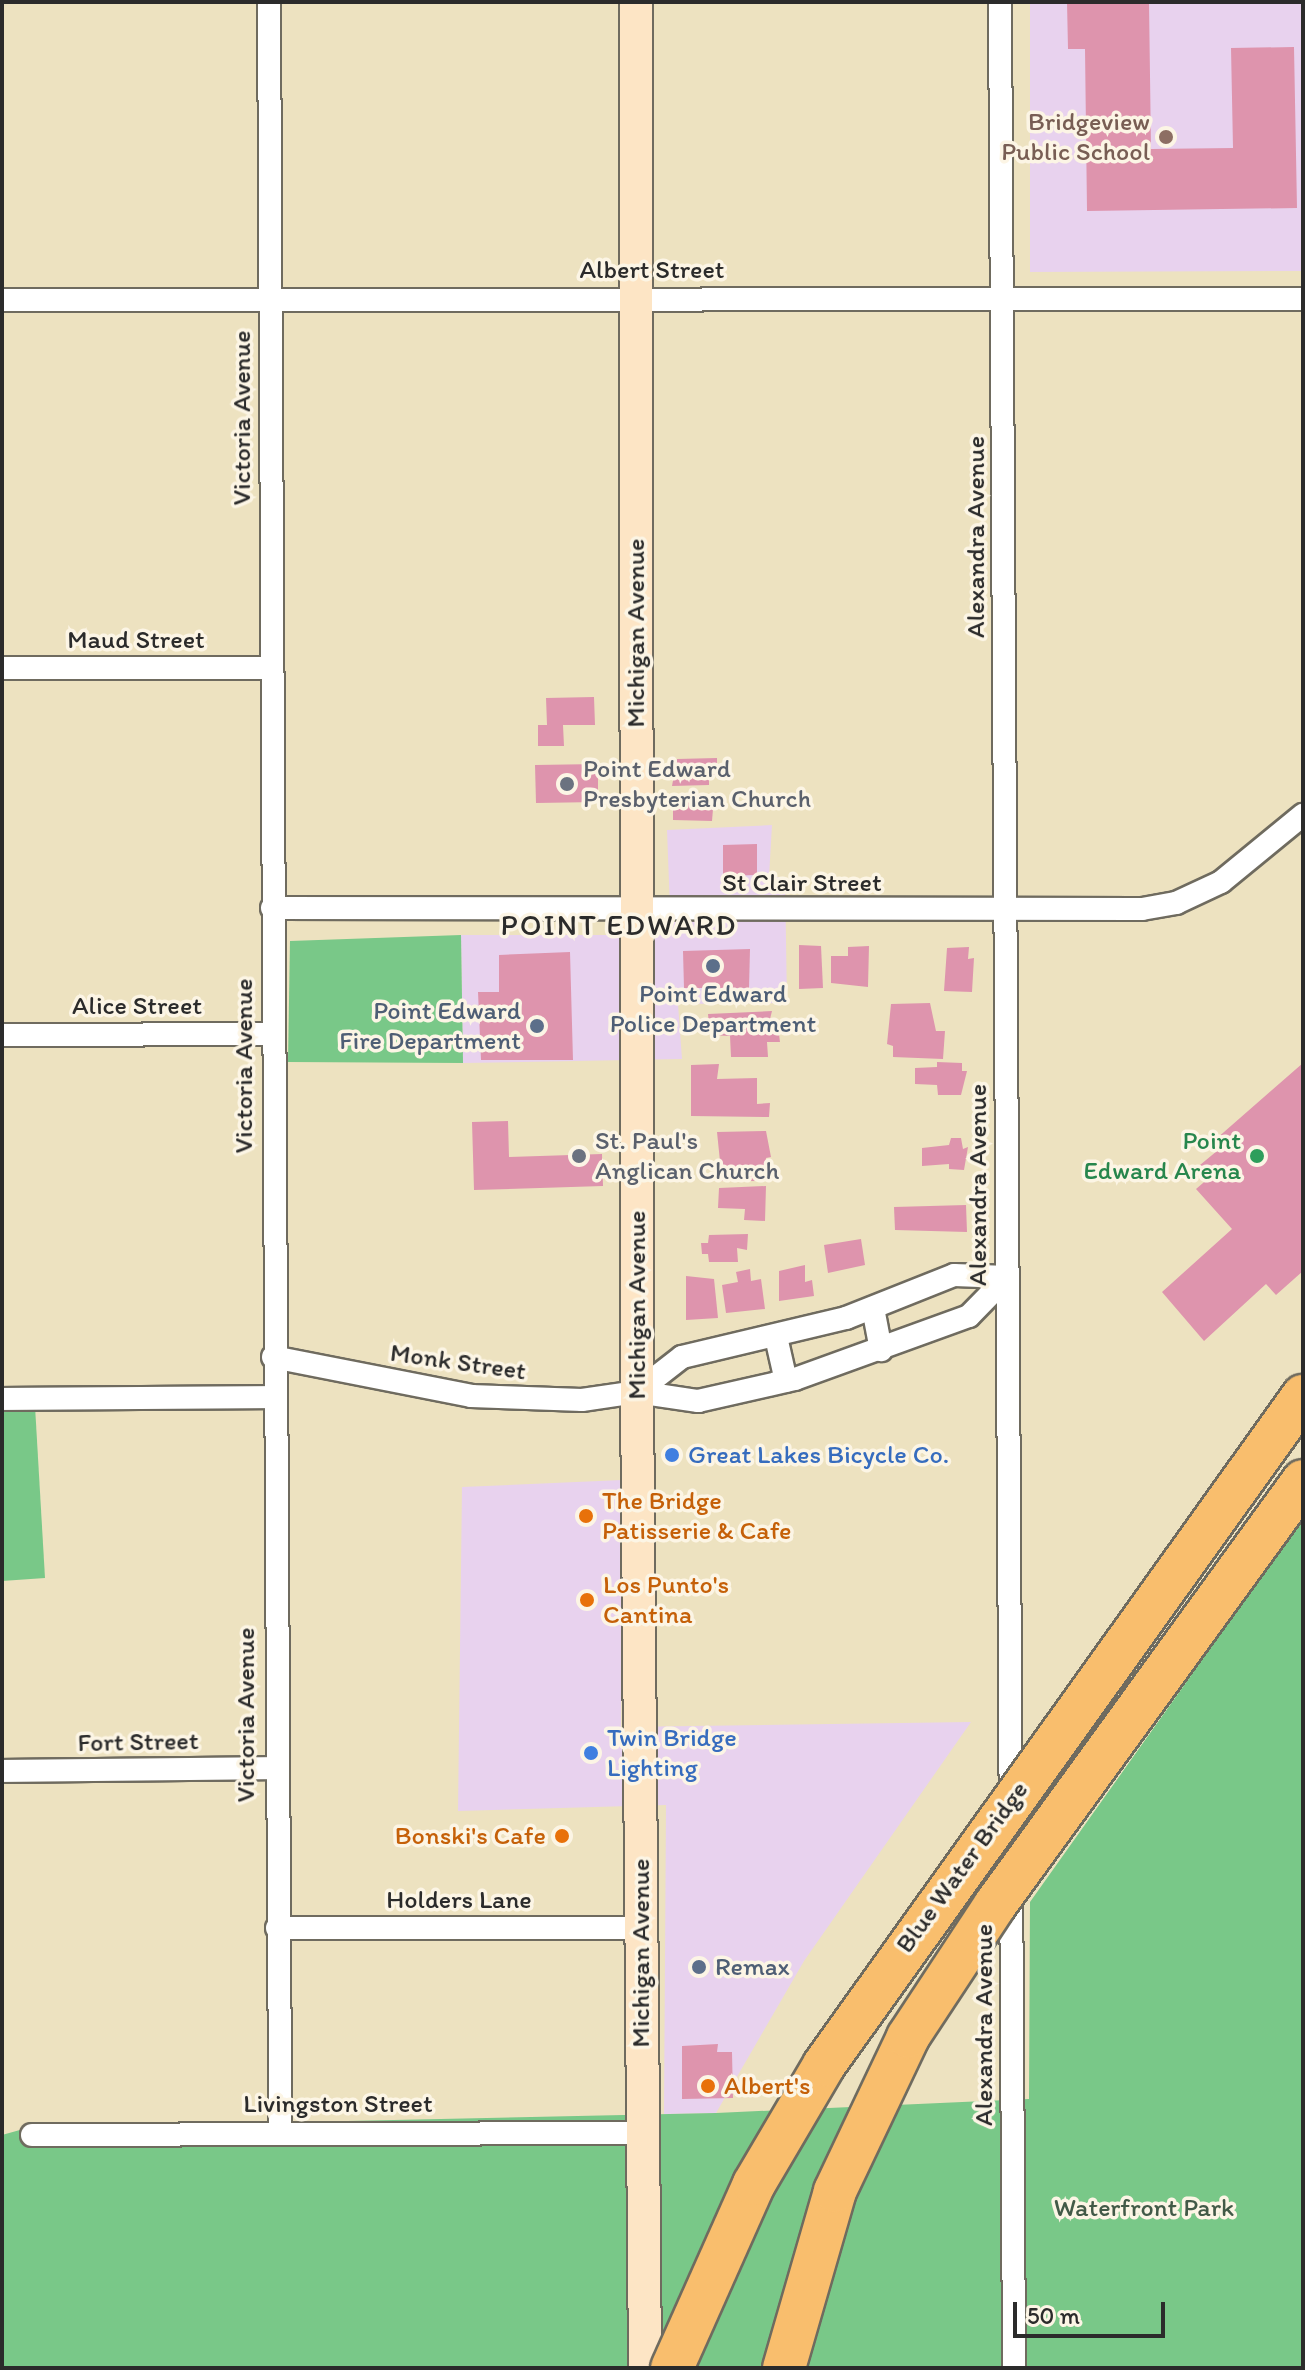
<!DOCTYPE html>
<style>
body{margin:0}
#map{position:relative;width:1305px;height:2370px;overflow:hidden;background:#ede2c0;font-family:Itim,sans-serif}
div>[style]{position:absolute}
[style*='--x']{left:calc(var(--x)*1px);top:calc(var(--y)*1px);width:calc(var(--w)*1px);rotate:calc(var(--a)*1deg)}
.built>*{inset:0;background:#e8d2ee}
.green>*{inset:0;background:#79c888}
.building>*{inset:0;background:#de94ad}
.roads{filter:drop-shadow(2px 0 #6f6b5f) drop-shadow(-2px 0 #6f6b5f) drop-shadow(0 2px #6f6b5f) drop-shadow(0 -2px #6f6b5f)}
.street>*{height:22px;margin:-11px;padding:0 11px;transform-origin:11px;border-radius:11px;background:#fff}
.secondary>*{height:32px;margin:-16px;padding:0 16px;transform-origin:16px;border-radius:16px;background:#fde5c5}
.bridges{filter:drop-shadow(2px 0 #6f6b5f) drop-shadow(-2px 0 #6f6b5f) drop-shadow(0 2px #6f6b5f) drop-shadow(0 -2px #6f6b5f)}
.highway-bridge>*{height:42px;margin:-21px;padding:0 21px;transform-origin:21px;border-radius:21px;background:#f9be6d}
.dots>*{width:22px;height:22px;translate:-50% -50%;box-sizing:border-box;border:4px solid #fcf5e5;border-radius:50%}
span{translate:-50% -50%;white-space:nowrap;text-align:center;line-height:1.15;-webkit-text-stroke:7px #fcf5e5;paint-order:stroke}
.education-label{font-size:26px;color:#785e54}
.right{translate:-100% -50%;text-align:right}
.street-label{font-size:26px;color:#2b2b2b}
.worship-label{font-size:26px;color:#5b616d}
.left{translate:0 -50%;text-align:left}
.service-label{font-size:26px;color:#4e5e75}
.leisure-label{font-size:26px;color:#27864d}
.shop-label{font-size:26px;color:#366cbe}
.food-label{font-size:26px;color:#c56008}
.park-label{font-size:26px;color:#425a47}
.quarter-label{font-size:30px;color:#2b2b2b;letter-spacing:2px}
.frame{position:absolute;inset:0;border:4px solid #2b2b2b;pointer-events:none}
.scale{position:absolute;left:1013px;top:2302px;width:152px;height:36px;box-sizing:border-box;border:4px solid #2b2b2b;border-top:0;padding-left:10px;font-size:24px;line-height:28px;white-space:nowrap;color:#2b2b2b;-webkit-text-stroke:6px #fcf5e5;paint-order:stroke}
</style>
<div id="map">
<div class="built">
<i style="clip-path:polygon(1030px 2px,1303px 2px,1303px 271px,1030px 272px)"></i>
<i style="clip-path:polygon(772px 825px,769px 877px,785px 877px,787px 1003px,678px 1004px,682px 1059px,463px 1063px,461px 935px,671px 935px,667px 830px)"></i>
<i style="clip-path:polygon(622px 1480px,621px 1727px,971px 1722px,804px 1961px,716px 2113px,664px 2114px,666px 1805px,458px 1811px,462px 1487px)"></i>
</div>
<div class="green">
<i style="clip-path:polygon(461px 935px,463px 1063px,288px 1062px,290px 941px)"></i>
<i style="clip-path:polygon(35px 1406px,45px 1578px,2px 1581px,2px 1408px)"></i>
<i style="clip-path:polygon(1303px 1518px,1303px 2368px,2px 2368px,2px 2135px,27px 2128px,716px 2113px,1029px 2099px,1030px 1902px)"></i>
</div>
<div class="building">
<i style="clip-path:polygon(1067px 2px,1149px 2px,1151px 149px,1233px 148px,1231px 48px,1294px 47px,1297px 208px,1087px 211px,1085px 49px,1068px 49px)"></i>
<i style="clip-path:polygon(594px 697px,595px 725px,563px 725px,564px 746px,538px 746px,538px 725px,547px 725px,546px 698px)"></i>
<i style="clip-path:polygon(717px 758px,717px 776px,709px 776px,709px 785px,672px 786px,677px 759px)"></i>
<i style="clip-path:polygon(598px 764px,598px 802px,536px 803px,535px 765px)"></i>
<i style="clip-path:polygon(696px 794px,714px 797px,712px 821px,673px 820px,673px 795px)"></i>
<i style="clip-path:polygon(757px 844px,757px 875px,723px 876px,723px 845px)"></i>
<i style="clip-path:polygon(799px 945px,821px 946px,823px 988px,799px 989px)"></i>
<i style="clip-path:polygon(869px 946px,868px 987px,831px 983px,831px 956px,848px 956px,848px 947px)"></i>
<i style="clip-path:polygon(969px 947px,968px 959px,974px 958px,972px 992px,944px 991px,947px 948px)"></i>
<i style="clip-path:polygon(750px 949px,749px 988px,684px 988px,683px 951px)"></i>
<i style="clip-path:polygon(570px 952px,573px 1060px,481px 1060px,478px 992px,499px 992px,499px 955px)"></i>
<i style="clip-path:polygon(930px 1003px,936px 1031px,945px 1031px,943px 1059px,893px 1057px,893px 1046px,887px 1044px,891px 1004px)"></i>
<i style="clip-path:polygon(772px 1011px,768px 1027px,778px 1027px,780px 1042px,767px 1042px,768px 1057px,731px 1057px,730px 1036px,710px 1035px,708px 1014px)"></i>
<i style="clip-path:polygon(937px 1062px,962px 1063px,962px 1071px,967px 1071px,961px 1095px,938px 1095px,937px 1085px,915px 1084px,915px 1068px,937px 1067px)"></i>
<i style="clip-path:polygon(1303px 1063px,1303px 1271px,1276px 1295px,1266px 1284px,1204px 1341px,1162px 1292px,1232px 1229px,1196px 1189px,1210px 1177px,1200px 1165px,1223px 1146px,1216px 1139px)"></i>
<i style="clip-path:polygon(719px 1064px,717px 1079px,757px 1078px,757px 1104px,770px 1103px,769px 1117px,691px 1116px,691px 1065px)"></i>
<i style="clip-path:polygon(508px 1121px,509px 1157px,602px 1154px,603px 1186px,474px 1190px,472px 1122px)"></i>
<i style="clip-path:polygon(766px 1131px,771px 1157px,766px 1158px,765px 1181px,722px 1181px,717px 1132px)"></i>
<i style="clip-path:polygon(951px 1138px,961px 1138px,963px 1149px,968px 1147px,964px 1170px,949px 1169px,949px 1164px,922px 1166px,922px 1148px,949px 1145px)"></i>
<i style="clip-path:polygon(766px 1186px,765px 1221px,744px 1220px,745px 1209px,718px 1208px,719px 1188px)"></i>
<i style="clip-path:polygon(966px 1205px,967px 1232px,895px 1230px,894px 1207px)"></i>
<i style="clip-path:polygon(748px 1234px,747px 1250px,737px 1248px,738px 1262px,709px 1262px,708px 1254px,702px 1254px,701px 1243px,708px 1243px,709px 1235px)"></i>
<i style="clip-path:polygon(861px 1239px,865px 1265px,828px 1273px,824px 1245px)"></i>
<i style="clip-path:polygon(805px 1265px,805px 1282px,812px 1280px,814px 1296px,779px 1301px,779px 1271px)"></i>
<i style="clip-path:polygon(750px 1269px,751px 1281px,761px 1279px,765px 1309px,726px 1313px,722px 1285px,738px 1282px,736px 1272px)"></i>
<i style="clip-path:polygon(686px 1276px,714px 1279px,718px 1318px,686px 1320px)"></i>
<i style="clip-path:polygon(718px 2044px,717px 2052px,732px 2052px,733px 2098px,682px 2099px,682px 2046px)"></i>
</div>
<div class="roads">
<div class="street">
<i style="--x:269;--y:2;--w:2129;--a:89.7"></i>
<i style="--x:1000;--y:2;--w:2366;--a:89.66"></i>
<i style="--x:2;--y:300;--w:1301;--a:-0.04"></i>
<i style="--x:2;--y:668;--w:267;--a:0"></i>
<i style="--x:272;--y:908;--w:870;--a:0.07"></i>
<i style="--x:1142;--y:909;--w:35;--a:-10"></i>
<i style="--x:1176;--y:903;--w:50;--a:-25"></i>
<i style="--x:1221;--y:882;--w:106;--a:-39.3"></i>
<i style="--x:2;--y:1035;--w:270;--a:-0.2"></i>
<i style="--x:873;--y:1308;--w:43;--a:79.2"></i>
<i style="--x:776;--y:1337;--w:45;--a:77.2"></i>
<i style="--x:273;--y:1357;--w:202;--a:11.1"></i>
<i style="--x:471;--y:1396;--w:111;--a:2.1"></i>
<i style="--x:582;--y:1400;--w:56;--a:-8.3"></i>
<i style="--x:637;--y:1392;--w:62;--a:8.4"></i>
<i style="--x:698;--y:1401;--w:99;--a:-12.8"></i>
<i style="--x:795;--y:1379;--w:185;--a:-19.9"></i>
<i style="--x:969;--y:1316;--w:54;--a:-45.7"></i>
<i style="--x:637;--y:1392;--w:57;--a:-37.9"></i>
<i style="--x:682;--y:1357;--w:169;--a:-13.4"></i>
<i style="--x:846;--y:1318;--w:116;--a:-21.7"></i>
<i style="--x:954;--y:1275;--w:53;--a:2.2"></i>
<i style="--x:2;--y:1399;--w:271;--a:-0.4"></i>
<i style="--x:2;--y:1771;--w:272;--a:-0.6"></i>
<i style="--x:277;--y:1928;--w:364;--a:0"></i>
<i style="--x:32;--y:2135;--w:611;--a:-0.19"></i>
</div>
<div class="secondary">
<i style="--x:636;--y:2;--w:1390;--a:89.96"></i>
<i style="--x:637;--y:1392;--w:976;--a:89.53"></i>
</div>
</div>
<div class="bridges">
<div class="highway-bridge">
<i style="--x:672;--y:2368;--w:201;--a:-66"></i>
<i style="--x:754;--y:2184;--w:138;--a:-59.5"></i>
<i style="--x:824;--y:2065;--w:823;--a:-54.4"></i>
<i style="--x:784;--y:2368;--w:184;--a:-73.9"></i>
<i style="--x:835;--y:2191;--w:170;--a:-64.6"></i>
<i style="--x:908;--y:2037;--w:158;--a:-56.6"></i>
<i style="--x:995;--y:1905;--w:524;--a:-54"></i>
</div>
</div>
<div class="dots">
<i style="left:1166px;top:137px;background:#8d6e63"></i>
<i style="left:567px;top:784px;background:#6b7280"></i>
<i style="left:713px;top:966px;background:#5c6f8a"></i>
<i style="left:537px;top:1026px;background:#5c6f8a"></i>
<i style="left:579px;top:1156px;background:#6b7280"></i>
<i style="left:1257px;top:1156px;background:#2e9e5b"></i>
<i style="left:672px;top:1455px;background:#3f7fe0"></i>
<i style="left:586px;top:1516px;background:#e8710a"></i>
<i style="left:587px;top:1600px;background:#e8710a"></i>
<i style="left:591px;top:1753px;background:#3f7fe0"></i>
<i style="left:562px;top:1836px;background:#e8710a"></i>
<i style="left:699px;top:1967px;background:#5c6f8a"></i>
<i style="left:708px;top:2086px;background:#e8710a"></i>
</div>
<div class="education-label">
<span class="right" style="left:1150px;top:137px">Bridgeview<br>Public School</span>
</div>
<div class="street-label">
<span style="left:652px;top:270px">Albert Street</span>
<span style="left:242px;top:418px;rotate:-90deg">Victoria Avenue</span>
<span style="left:976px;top:537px;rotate:-90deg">Alexandra Avenue</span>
<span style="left:636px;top:633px;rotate:-90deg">Michigan Avenue</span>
<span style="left:136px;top:640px">Maud Street</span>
<span style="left:802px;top:883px">St Clair Street</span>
<span style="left:137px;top:1006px">Alice Street</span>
<span style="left:244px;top:1066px;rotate:-90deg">Victoria Avenue</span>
<span style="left:978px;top:1185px;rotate:-90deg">Alexandra Avenue</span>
<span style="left:637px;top:1305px;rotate:-90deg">Michigan Avenue</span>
<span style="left:458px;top:1362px;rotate:8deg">Monk Street</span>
<span style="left:246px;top:1715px;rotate:-90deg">Victoria Avenue</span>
<span style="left:138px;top:1742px;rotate:-1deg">Fort Street</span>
<span style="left:962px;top:1867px;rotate:-54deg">Blue Water Bridge</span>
<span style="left:459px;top:1900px">Holders Lane</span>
<span style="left:641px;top:1953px;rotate:-90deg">Michigan Avenue</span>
<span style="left:984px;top:2025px;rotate:-90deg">Alexandra Avenue</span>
<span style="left:338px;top:2104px">Livingston Street</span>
</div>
<div class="worship-label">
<span class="left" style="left:583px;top:784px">Point Edward<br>Presbyterian Church</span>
<span class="left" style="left:595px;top:1156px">St. Paul's<br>Anglican Church</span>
</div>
<div class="service-label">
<span style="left:713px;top:1009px">Point Edward<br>Police Department</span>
<span class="right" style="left:521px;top:1026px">Point Edward<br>Fire Department</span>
<span class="left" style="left:715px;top:1967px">Remax</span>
</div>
<div class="leisure-label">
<span class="right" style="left:1241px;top:1156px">Point<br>Edward Arena</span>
</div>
<div class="shop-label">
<span class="left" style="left:688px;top:1455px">Great Lakes Bicycle Co.</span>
<span class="left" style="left:607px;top:1753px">Twin Bridge<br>Lighting</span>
</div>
<div class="food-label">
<span class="left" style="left:602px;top:1516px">The Bridge<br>Patisserie &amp; Cafe</span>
<span class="left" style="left:603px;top:1600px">Los Punto's<br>Cantina</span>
<span class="right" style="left:546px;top:1836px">Bonski's Cafe</span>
<span class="left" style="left:724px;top:2086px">Albert's</span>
</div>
<div class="park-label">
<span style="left:1144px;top:2208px">Waterfront Park</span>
</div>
<div class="quarter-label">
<span style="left:619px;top:925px">POINT EDWARD</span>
</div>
<div class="frame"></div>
<div class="scale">50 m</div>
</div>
